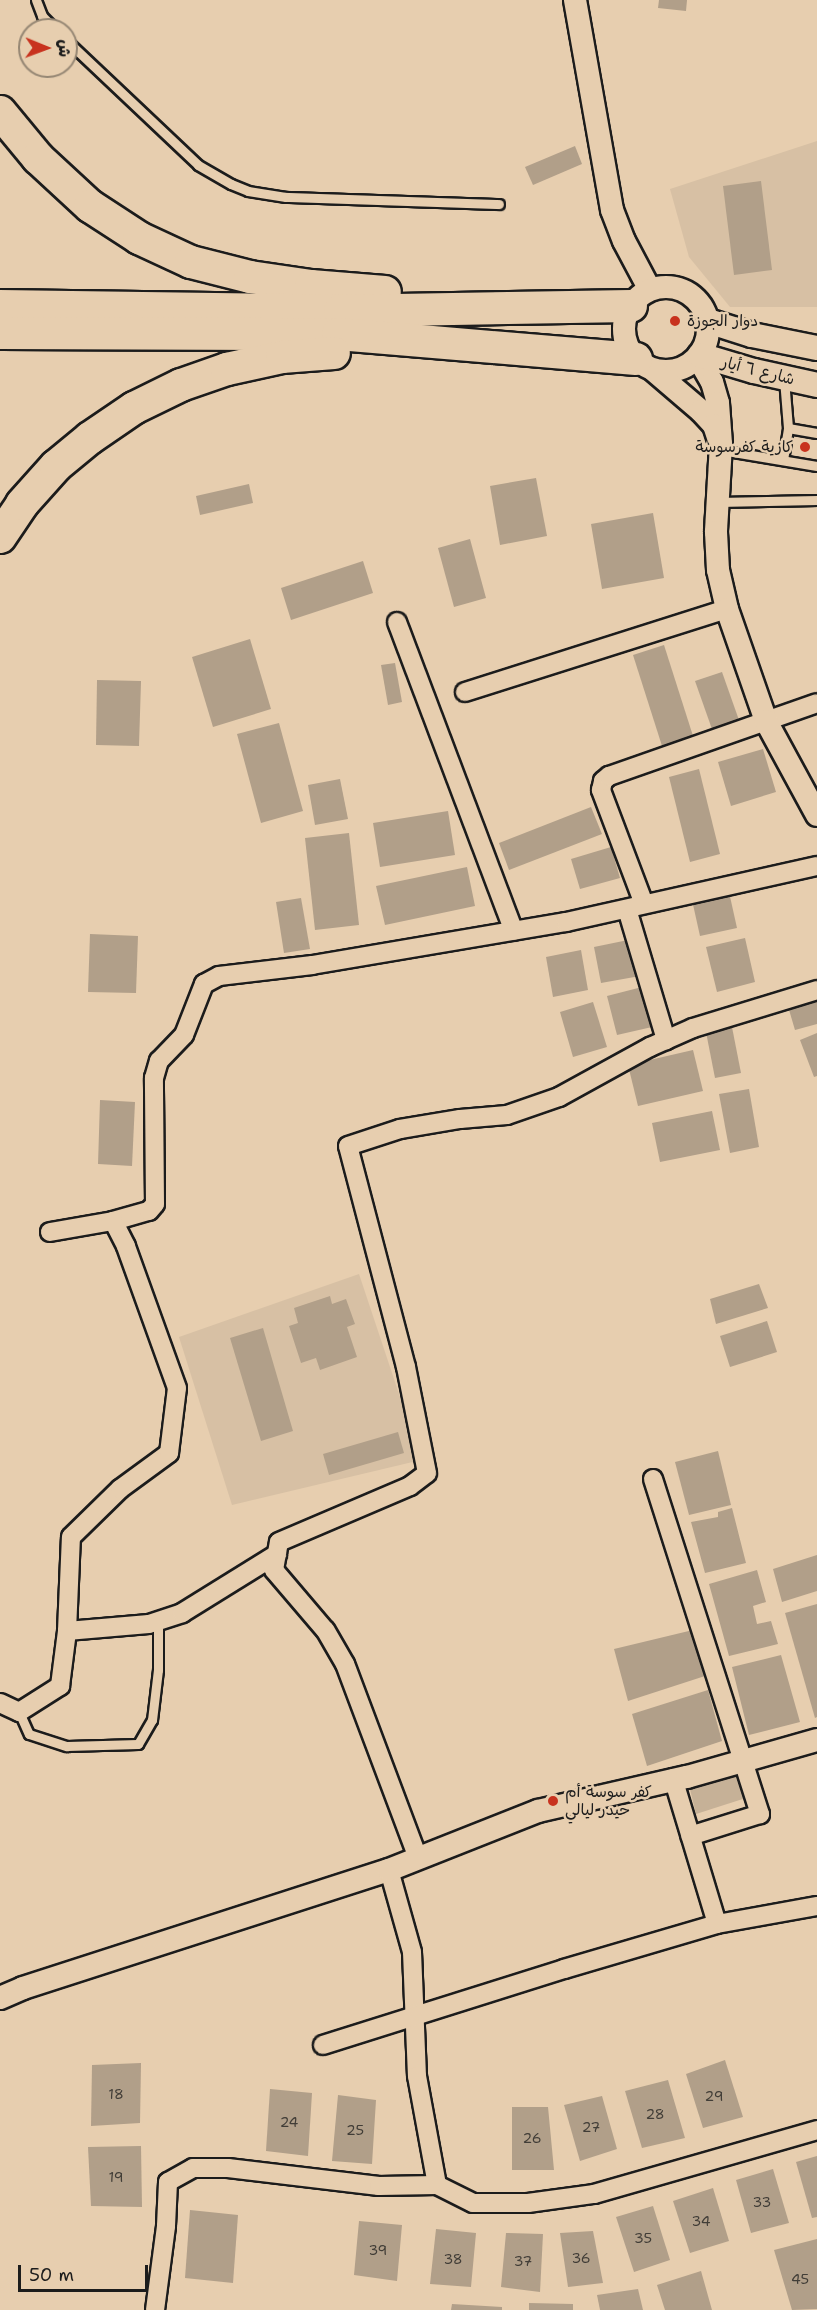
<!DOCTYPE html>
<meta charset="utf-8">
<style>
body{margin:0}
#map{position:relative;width:817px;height:2310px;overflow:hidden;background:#e7ceaf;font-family:"Shantell Sans","Playpen Sans Arabic",sans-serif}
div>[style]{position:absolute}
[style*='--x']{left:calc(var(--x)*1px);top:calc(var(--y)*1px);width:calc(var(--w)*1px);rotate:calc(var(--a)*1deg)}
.built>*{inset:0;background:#d7c0a4}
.green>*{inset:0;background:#c6b197}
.building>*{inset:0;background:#b19f89}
.roads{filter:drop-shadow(2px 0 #1c1c1c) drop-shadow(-2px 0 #1c1c1c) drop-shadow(0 2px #1c1c1c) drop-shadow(0 -2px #1c1c1c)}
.service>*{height:9px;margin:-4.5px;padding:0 4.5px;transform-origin:4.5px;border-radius:4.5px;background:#e7ceaf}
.minor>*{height:18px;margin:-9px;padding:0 9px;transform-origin:9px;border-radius:9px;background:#e7ceaf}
.tertiary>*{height:22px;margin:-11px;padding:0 11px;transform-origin:11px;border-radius:11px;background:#e7ceaf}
.tertiary>.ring{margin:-11px;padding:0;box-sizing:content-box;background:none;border:22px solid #e7ceaf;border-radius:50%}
.secondary>*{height:24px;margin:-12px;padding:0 12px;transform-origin:12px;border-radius:12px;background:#e7ceaf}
.motorway>*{height:32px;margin:-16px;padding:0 16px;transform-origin:16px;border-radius:16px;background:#e7ceaf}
.dots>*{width:16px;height:16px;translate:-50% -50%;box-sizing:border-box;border:3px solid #e7ceaf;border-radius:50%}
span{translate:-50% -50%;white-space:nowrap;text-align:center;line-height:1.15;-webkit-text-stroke:5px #e7ceaf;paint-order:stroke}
.number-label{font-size:14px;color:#413d37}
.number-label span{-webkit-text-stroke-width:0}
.poi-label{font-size:16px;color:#1c1c1c}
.left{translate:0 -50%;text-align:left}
.right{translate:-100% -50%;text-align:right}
.street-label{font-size:16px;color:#1c1c1c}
.north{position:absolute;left:18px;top:18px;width:60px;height:60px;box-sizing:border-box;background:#e7ceaf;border:2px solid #968774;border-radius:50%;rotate:91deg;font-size:16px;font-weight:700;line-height:24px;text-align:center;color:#1c1c1c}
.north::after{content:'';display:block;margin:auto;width:21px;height:27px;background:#c8321e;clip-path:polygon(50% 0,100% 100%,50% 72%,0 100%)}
.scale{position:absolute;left:18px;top:2265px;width:130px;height:27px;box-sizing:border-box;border:3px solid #1c1c1c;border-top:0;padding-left:8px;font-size:18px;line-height:21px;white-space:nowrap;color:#1c1c1c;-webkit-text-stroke:4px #e7ceaf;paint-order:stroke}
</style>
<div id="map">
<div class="built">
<i style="clip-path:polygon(817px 141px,817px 307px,730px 307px,689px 257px,670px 189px)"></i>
<i style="clip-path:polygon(359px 1274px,421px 1460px,232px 1505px,179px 1337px)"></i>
</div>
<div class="green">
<i style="clip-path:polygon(737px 1763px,749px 1797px,696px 1814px,687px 1777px)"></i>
</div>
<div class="building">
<i style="clip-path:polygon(659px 0,687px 0,686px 11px,658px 8px)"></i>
<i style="clip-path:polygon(575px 146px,582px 164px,533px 185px,525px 167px)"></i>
<i style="clip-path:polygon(761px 181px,772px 270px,734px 275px,723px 186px)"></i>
<i style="clip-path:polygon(536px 478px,547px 536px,500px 545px,490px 486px)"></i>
<i style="clip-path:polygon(249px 484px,253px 503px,200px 515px,196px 496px)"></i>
<i style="clip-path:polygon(653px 513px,664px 578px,602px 589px,591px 524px)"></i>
<i style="clip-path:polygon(470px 539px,486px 598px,454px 607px,438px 548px)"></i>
<i style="clip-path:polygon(363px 561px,373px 593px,291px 620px,281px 588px)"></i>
<i style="clip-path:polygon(250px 639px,271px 709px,213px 727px,192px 657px)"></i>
<i style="clip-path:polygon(664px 645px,693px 736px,662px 746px,633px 655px)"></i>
<i style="clip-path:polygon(395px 663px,402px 702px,388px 705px,381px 665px)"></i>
<i style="clip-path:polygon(722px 672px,740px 723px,713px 732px,695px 681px)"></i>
<i style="clip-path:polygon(97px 680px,141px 681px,139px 746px,96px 745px)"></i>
<i style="clip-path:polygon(279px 723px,303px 811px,261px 823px,237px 734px)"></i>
<i style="clip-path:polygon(763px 749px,776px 792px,731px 806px,718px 762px)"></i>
<i style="clip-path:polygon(699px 769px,720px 854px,690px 862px,669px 777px)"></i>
<i style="clip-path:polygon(340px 779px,348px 819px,315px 825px,308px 785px)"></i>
<i style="clip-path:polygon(591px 807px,602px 834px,509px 870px,499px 843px)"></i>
<i style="clip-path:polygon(448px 811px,455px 855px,380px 867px,373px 823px)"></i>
<i style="clip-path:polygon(349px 833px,359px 925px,315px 930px,305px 838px)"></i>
<i style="clip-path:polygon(611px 847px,620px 878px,580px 889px,571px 859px)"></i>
<i style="clip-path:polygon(467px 867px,475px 906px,385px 925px,376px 886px)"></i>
<i style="clip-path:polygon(729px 892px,737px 928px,700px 936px,692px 900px)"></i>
<i style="clip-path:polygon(301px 898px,310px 949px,284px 953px,276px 902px)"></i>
<i style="clip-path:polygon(90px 934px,138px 936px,136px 993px,88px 992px)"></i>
<i style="clip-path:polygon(745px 938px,755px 982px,717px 992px,706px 947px)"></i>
<i style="clip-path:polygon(633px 939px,640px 976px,601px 983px,594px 947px)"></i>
<i style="clip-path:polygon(581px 950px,588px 990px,553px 997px,546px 957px)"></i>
<i style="clip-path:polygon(642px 987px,652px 1027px,617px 1035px,607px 996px)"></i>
<i style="clip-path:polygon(817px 994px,817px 1024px,795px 1030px,787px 1003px)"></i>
<i style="clip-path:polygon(593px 1002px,607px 1047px,573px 1057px,560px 1012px)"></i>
<i style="clip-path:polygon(731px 1022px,741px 1073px,715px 1078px,705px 1027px)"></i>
<i style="clip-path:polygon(817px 1033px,817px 1076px,814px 1077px,800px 1040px)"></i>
<i style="clip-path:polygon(693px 1050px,703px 1091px,638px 1106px,628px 1065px)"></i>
<i style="clip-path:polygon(749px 1089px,759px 1147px,730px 1153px,719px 1094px)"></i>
<i style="clip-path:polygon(100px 1100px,135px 1102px,132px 1166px,98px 1164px)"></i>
<i style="clip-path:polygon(712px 1111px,720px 1150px,660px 1162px,652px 1123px)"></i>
<i style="clip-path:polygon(759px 1284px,768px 1308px,716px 1324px,710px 1299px)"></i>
<i style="clip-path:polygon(330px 1296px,332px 1304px,346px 1299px,355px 1324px,347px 1327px,357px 1357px,320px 1370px,316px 1358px,301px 1363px,289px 1326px,298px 1323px,294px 1308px)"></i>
<i style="clip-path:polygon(767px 1321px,777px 1352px,730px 1367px,720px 1336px)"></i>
<i style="clip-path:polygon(263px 1328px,293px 1431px,261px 1441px,230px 1338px)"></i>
<i style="clip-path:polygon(398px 1432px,404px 1453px,329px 1475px,323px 1454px)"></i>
<i style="clip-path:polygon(718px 1451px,731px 1505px,689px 1515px,675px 1462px)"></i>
<i style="clip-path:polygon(732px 1508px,746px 1563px,705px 1573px,691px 1522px,718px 1517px,718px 1512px)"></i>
<i style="clip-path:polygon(817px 1555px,817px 1591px,782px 1602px,773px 1569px)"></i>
<i style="clip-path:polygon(757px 1570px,766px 1602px,753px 1606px,757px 1624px,771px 1621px,778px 1644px,729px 1656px,709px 1584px)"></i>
<i style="clip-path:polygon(817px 1604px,817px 1717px,815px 1718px,785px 1613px)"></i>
<i style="clip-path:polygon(693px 1630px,705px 1676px,628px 1701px,614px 1649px)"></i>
<i style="clip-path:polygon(781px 1655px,800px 1722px,749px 1735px,732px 1667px)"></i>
<i style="clip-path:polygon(708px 1690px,722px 1741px,647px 1766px,632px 1714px)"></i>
<i style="clip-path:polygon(725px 2060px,743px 2117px,703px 2128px,686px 2074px)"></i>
<i style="clip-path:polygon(141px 2063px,140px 2123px,91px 2126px,92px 2065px)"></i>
<i style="clip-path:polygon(668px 2080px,685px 2138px,642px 2148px,625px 2091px)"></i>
<i style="clip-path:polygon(270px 2089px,312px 2093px,308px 2156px,266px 2151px)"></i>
<i style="clip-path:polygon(338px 2095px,376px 2100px,372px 2164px,332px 2161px)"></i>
<i style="clip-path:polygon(602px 2096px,617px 2149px,580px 2161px,564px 2105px)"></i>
<i style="clip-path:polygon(512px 2107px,548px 2107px,554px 2170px,512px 2170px)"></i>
<i style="clip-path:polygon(141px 2146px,142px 2207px,91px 2206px,88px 2147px)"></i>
<i style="clip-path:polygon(817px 2156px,817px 2217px,812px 2218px,796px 2162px)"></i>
<i style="clip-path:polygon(773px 2169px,789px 2223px,751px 2233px,736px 2180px)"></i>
<i style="clip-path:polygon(713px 2188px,729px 2241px,690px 2253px,673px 2201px)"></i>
<i style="clip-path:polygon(653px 2206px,670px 2260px,634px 2272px,616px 2217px)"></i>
<i style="clip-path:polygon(190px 2210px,238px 2215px,233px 2283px,185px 2278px)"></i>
<i style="clip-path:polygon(359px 2221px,402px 2225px,397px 2281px,354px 2275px)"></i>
<i style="clip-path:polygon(436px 2229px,476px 2233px,471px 2287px,430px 2284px)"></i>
<i style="clip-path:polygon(593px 2231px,603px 2283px,568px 2287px,560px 2233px)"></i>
<i style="clip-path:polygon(506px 2233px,543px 2234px,540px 2292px,501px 2287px)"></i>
<i style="clip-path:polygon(817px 2239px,817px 2309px,792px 2310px,774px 2250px)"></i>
<i style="clip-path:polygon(701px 2271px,712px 2310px,665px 2310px,657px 2285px)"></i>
<i style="clip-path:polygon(638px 2289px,643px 2310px,600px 2310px,597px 2295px)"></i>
<i style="clip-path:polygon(529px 2303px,573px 2304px,573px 2310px,529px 2310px)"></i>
<i style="clip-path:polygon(452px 2304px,502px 2307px,502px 2310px,451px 2310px)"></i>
</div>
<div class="roads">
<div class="service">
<i style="--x:36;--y:0;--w:17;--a:69"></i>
<i style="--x:42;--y:16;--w:20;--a:45"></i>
<i style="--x:66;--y:40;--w:182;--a:43.4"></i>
<i style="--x:198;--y:165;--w:38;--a:30"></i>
<i style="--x:231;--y:184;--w:18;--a:22"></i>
<i style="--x:248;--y:191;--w:38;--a:9"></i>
<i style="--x:286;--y:197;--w:213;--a:1.9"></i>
<i style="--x:784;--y:379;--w:49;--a:85.3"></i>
<i style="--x:788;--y:428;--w:29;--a:10"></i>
<i style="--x:721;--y:450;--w:97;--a:9.5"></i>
<i style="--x:783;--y:460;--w:32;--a:-81"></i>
<i style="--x:718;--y:502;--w:99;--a:-1.2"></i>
<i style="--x:19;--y:1712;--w:24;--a:66"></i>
<i style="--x:29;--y:1734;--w:40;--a:18"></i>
<i style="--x:67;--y:1746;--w:71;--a:-1.6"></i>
<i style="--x:138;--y:1744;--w:28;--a:-60"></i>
<i style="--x:152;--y:1720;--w:50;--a:-83.2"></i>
<i style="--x:158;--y:1670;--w:49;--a:-90"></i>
</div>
<div class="minor">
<i style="--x:397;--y:622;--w:330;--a:69.3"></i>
<i style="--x:465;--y:692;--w:275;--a:-17.6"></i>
<i style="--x:644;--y:904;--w:122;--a:-110.7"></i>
<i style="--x:601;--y:790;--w:9;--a:-77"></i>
<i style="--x:603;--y:781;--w:8;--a:-40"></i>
<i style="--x:609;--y:776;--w:220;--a:-19.3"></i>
<i style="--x:627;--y:909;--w:137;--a:73.4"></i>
<i style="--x:113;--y:1221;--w:37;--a:-16"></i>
<i style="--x:149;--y:1211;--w:9;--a:-49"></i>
<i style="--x:155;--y:1204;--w:126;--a:-90.5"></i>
<i style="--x:154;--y:1078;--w:18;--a:-74"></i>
<i style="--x:159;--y:1061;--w:36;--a:-46"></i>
<i style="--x:184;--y:1035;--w:55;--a:-68.6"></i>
<i style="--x:204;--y:984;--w:17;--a:-28"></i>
<i style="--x:219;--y:976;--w:94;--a:-6.7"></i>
<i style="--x:312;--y:965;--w:258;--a:-9.6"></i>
<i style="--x:566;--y:922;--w:257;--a:-12.6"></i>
<i style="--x:653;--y:1479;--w:352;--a:72.3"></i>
<i style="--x:760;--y:1814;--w:73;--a:162.6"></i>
<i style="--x:67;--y:1631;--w:82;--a:-4.9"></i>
<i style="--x:149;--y:1624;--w:35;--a:-18"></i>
<i style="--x:182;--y:1613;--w:112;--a:-31.8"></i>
<i style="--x:0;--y:1703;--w:21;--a:25"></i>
<i style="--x:19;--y:1712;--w:49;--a:-32.4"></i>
<i style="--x:60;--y:1686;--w:55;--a:-82.7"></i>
<i style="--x:67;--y:1631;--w:94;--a:-87.6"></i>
<i style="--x:71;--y:1537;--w:69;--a:-44.4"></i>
<i style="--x:120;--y:1489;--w:61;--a:-36.3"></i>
<i style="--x:169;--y:1453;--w:65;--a:-83"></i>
<i style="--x:177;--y:1388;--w:151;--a:-109.8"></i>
<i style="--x:126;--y:1246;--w:28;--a:-117"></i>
<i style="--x:113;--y:1221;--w:64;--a:170.1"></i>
<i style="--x:673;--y:1778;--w:152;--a:73.2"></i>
<i style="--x:418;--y:1858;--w:207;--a:-110.6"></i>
<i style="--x:345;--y:1664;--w:39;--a:-120"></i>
<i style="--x:325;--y:1630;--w:79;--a:-130.4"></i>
<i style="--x:274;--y:1570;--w:28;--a:-80"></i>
<i style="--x:279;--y:1542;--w:142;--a:-23.1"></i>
<i style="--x:410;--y:1486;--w:21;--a:-37"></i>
<i style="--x:427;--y:1473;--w:108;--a:-101.2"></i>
<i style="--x:406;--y:1367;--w:228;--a:-104.7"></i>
<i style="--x:348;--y:1146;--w:55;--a:-18.1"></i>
<i style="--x:400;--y:1129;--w:61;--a:-9.5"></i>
<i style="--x:460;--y:1119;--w:47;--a:-4.9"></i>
<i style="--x:507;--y:1115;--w:55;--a:-19.1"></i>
<i style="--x:559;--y:1097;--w:104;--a:-28.8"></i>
<i style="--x:650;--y:1047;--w:47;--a:-23.8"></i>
<i style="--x:693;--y:1028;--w:130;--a:-17"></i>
<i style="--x:389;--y:1870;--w:85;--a:74.3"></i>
<i style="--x:412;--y:1952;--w:124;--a:87.7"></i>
<i style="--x:417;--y:2076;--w:111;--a:79.6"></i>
<i style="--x:437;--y:2185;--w:40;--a:26.6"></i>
<i style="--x:473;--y:2203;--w:55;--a:0"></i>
<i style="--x:528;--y:2203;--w:67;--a:-7.8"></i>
<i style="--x:594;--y:2194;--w:232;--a:-16"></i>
<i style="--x:323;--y:2045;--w:253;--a:-17.5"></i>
<i style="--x:564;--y:1969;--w:159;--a:-16.4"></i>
<i style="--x:717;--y:1924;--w:102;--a:-10.2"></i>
<i style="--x:155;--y:2310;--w:85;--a:-82.5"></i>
<i style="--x:166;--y:2226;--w:44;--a:-87.4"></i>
<i style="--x:168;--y:2182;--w:29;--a:-29"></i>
<i style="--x:193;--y:2168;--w:35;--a:0"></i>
<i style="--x:228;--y:2168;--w:152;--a:6.8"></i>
<i style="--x:379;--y:2186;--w:58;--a:-1"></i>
</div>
<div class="tertiary">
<i style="--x:575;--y:0;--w:213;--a:80"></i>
<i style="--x:612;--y:210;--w:33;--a:69"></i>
<i style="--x:624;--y:241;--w:55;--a:62"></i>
<i class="ring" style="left:624px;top:287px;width:62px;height:62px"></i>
<i style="--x:698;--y:358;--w:28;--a:60"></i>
<i style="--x:712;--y:382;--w:22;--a:74"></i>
<i style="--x:718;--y:403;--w:41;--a:85.8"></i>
<i style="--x:721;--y:444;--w:88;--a:93.3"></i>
<i style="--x:716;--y:532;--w:38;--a:87"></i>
<i style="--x:718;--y:570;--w:40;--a:77"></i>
<i style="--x:727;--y:609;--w:119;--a:70.8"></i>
<i style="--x:766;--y:721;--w:107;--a:61.5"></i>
<i style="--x:653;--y:370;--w:63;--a:40.5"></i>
<i style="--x:701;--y:411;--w:19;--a:47"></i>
<i style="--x:714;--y:425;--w:13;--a:72"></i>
<i style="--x:0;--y:1998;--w:25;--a:-23"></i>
<i style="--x:23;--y:1988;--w:385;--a:-17.9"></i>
<i style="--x:389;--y:1870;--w:160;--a:-21.6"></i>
<i style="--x:538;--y:1811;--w:153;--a:-12.9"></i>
<i style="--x:687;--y:1777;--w:135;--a:-15.9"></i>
</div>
<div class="secondary">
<i style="--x:708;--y:321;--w:46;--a:17.7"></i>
<i style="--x:752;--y:335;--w:66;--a:11.3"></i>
<i style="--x:700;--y:355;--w:56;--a:16.5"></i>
<i style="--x:754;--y:371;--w:65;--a:12.5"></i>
</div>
<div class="motorway">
<i style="--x:0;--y:112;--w:60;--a:50.4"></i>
<i style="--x:38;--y:158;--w:71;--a:42.7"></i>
<i style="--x:90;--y:206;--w:59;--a:33.1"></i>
<i style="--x:139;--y:238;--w:57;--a:24.8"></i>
<i style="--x:191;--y:262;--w:61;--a:14.3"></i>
<i style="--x:250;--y:277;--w:62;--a:8.4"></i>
<i style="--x:311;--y:286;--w:74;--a:4.6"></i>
<i style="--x:0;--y:306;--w:340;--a:0.8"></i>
<i style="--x:340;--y:311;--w:291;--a:-1"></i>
<i style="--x:0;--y:333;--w:338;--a:0.2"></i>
<i style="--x:338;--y:334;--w:299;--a:4.8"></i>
<i style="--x:0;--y:537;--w:40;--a:-56"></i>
<i style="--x:22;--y:504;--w:51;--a:-48.2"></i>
<i style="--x:56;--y:466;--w:44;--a:-39.5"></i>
<i style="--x:90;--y:438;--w:53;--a:-34.3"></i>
<i style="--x:134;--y:408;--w:52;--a:-26.1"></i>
<i style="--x:181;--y:385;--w:49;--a:-19.2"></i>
<i style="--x:227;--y:369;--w:56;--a:-12.3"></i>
<i style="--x:282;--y:357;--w:52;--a:-4.4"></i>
</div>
</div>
<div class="dots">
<i style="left:675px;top:321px;background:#c8321e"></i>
<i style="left:805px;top:447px;background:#c8321e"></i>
<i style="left:553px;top:1801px;background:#c8321e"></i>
</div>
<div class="number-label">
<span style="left:116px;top:2094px">18</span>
<span style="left:714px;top:2096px">29</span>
<span style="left:655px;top:2114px">28</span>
<span style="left:289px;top:2122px">24</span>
<span style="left:591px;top:2127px">27</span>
<span style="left:355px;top:2130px">25</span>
<span style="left:532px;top:2138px">26</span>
<span style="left:116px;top:2177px">19</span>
<span style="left:762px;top:2202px">33</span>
<span style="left:701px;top:2221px">34</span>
<span style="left:643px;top:2238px">35</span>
<span style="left:378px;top:2250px">39</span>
<span style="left:581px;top:2258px">36</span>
<span style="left:453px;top:2259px">38</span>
<span style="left:523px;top:2261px">37</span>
<span style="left:800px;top:2279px">45</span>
</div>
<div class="poi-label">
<span class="left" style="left:687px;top:321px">دوار الجوزة</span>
<span class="right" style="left:793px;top:447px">كازية كفرسوسة</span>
<span class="left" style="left:565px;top:1801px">كفر سوسة أم<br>حيدر ليالي</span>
</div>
<div class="street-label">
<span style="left:758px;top:371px;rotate:14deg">شارع ٦ أيار</span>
</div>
<div class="north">ش</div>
<div class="scale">50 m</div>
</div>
